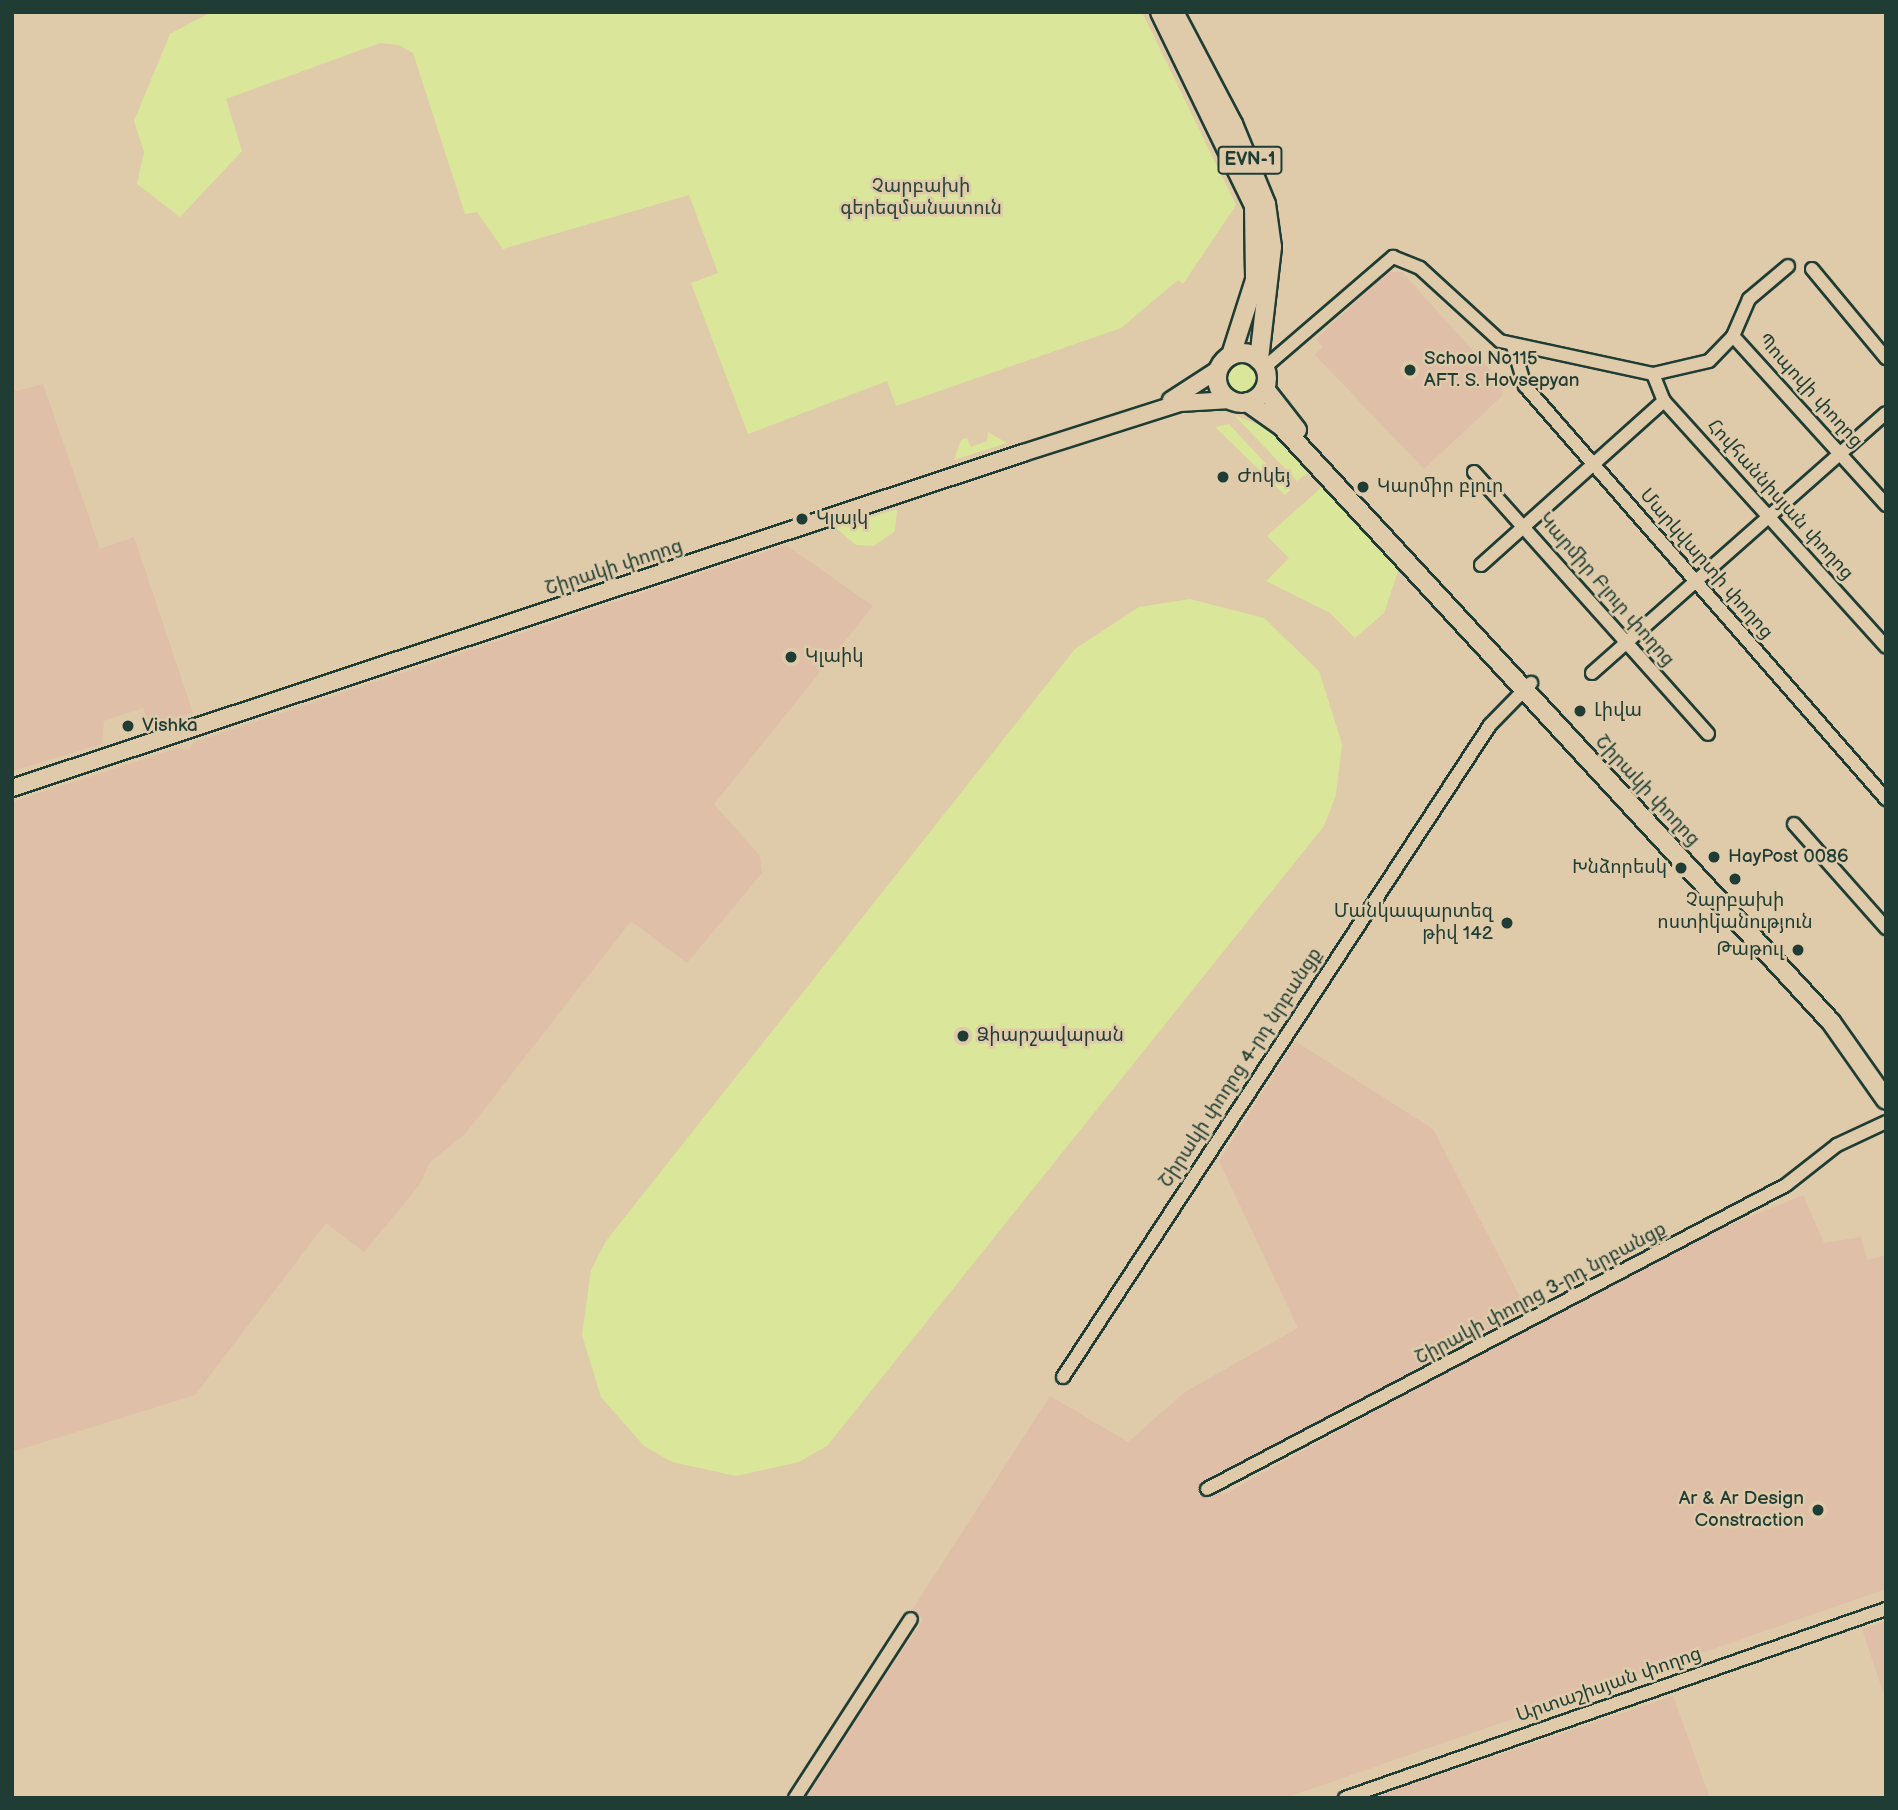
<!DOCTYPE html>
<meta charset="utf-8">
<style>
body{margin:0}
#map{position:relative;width:1898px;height:1810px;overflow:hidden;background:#dfcbaa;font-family:"Balsamiq Sans","Noto Sans Armenian",sans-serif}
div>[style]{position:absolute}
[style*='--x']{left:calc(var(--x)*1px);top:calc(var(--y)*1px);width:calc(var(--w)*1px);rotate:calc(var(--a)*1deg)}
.built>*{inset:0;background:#dfbfa7}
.green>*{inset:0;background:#dae699}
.round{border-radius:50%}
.roads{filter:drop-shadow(2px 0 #1f3d34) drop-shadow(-2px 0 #1f3d34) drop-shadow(0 2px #1f3d34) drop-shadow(0 -2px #1f3d34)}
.minor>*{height:12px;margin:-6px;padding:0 6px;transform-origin:6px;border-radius:6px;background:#dfcbaa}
.major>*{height:16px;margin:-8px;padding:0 8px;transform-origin:8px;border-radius:8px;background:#dfcbaa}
.highway>*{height:18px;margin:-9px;padding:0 9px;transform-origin:9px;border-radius:9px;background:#dfcbaa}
.highway>.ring{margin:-9px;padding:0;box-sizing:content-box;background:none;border:18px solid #dfcbaa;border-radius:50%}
.dots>*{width:19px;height:19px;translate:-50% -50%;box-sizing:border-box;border:4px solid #dfcbaa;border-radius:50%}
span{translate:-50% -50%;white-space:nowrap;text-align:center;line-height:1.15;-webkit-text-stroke:5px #dfcbaa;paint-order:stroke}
.shield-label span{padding:2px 5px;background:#dfcbaa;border:2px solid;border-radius:5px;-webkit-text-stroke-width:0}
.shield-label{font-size:18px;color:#1f3d34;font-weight:700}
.park-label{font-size:19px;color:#284539}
.poi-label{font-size:19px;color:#1f3d34}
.left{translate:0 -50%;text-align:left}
.right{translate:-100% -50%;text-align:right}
.street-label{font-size:19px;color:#1f3d34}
.frame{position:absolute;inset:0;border:14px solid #1f3d34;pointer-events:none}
</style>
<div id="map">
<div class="built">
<i style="clip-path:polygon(1388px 272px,1402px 272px,1504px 385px,1501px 397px,1424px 469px,1315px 355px,1323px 347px,1316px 339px)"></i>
<i style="clip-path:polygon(43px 384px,100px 549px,134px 537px,193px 713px,150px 725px,143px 708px,104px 721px,102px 744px,12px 771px,12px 392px)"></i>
<i style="clip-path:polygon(786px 545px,873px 606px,714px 804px,760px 856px,762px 873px,687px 963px,631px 921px,465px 1134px,430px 1162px,420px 1184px,364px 1252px,326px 1223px,195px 1395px,12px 1452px,12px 802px,177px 748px,190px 750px,194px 742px)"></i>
<i style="clip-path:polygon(1295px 1041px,1433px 1129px,1529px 1314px,1213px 1475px,1223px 1495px,1510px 1336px,1715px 1231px,1803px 1195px,1824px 1243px,1861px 1237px,1867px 1260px,1886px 1255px,1886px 1589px,1285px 1798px,806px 1798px,923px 1619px,912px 1610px,1050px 1396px,1128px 1442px,1185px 1392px,1298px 1328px,1219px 1161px)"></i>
<i style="clip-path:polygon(1886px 1621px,1886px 1701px,1862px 1629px)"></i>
<i style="clip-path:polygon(1673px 1696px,1710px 1798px,1369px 1798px,1525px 1746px)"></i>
</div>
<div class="green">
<i style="clip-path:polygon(211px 12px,1142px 12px,1236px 205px,1183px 284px,1178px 280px,1121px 328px,896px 406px,887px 381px,748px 434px,691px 283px,718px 273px,689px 195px,503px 249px,477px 212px,465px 214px,413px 53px,399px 45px,380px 43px,226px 99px,242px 151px,180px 217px,137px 184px,144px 152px,134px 121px,170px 34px)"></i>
<i class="round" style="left:1224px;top:359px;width:38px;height:38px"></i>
<i style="clip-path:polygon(1234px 415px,1267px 428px,1310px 471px,1297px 481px)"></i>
<i style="clip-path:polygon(1229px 424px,1290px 490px,1285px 495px,1215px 427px)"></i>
<i style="clip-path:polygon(988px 432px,1007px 443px,954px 460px,961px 440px,967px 438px,971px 447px,987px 441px)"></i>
<i style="clip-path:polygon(1322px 487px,1399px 568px,1384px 613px,1355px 638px,1330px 613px,1266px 581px,1289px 558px,1267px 536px)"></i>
<i style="clip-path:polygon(897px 509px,895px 531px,874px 546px,856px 545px,836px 528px)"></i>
<i style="clip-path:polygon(1190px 599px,1264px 618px,1319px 671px,1342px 744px,1336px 795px,1324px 826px,827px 1446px,799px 1462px,736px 1476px,672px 1462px,644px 1446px,601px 1397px,582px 1335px,591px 1270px,606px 1241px,1075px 649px,1139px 607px)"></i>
</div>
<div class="roads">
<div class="minor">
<i style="--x:1812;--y:269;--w:116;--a:50.3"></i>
<i style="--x:1733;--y:336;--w:228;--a:47.8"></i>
<i style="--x:1513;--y:346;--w:42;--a:73.3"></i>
<i style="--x:1525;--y:386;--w:549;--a:48.84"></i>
<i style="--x:1265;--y:367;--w:169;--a:-40.7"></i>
<i style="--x:1393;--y:257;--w:29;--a:22"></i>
<i style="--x:1420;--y:268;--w:108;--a:42.4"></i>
<i style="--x:1500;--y:341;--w:157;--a:12.2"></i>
<i style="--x:1653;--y:374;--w:57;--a:-13.1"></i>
<i style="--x:1709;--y:361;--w:35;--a:-46"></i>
<i style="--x:1733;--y:336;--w:40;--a:-66.6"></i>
<i style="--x:1749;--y:299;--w:51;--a:-40.2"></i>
<i style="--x:1653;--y:374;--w:29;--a:68"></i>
<i style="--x:1664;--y:401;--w:331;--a:47.9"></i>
<i style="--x:1474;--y:472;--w:351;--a:48.2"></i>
<i style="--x:1481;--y:565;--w:246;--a:-41.9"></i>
<i style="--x:1592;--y:673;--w:392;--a:-41.5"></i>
<i style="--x:1794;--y:824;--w:139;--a:48.5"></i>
<i style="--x:1063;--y:1377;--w:779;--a:-56.78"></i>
<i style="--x:1490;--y:725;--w:59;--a:-45.7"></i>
<i style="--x:1207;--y:1489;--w:654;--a:-27.7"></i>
<i style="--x:1786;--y:1185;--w:65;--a:-38.1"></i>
<i style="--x:1837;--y:1145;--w:54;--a:-25.1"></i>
<i style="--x:795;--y:1798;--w:213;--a:-57.1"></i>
<i style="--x:1345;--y:1798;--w:573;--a:-19.26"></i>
</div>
<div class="major">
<i style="--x:1171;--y:400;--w:57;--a:-32.9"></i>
<i style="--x:12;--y:788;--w:1065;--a:-18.33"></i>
<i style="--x:1023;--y:453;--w:165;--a:-17.7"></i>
<i style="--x:1180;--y:403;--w:51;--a:-3.4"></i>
</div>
<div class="highway">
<i style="--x:1160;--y:12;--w:216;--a:64.1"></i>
<i style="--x:1254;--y:206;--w:74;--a:89.2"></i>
<i style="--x:1255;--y:280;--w:79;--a:107.7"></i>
<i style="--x:1174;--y:12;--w:127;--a:62.2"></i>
<i style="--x:1233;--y:124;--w:87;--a:67.6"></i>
<i style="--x:1266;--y:204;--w:43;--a:82.1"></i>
<i style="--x:1272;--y:247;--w:114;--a:96.6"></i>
<i class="ring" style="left:1217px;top:353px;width:32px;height:32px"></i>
<i style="--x:1265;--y:389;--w:52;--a:52"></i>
<i style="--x:1247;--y:402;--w:42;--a:35.2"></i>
<i style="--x:1281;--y:426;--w:811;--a:47.3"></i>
<i style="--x:1831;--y:1022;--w:95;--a:54.8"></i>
</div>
</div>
<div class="dots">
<i style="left:1410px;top:370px;background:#1f3d34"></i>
<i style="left:1223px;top:477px;background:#1f3d34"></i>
<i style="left:1363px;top:487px;background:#1f3d34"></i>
<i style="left:802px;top:519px;background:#1f3d34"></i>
<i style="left:791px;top:657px;background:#1f3d34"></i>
<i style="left:1580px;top:711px;background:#1f3d34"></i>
<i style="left:128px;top:726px;background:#1f3d34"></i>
<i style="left:1714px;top:857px;background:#1f3d34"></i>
<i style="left:1681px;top:868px;background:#1f3d34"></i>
<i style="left:1735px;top:879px;background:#1f3d34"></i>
<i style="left:1507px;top:923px;background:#1f3d34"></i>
<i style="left:1798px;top:950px;background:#1f3d34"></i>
<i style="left:963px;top:1036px;background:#1f3d34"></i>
<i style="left:1818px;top:1510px;background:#1f3d34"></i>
</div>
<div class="shield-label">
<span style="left:1250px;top:160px">EVN-1</span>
</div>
<div class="park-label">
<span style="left:921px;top:198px">Չարբախի<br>գերեզմանատուն</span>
</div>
<div class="poi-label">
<span class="left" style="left:1424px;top:370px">School No115<br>AFT. S. Hovsepyan</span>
<span class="left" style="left:1237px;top:477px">Ժոկեյ</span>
<span class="left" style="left:1377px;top:487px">Կարմիր բլուր</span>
<span class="left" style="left:816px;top:519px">Կլայկ</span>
<span class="left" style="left:805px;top:657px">Կլաիկ</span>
<span class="left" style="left:1594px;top:711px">Լիվա</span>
<span class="left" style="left:142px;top:726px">Vishka</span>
<span class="left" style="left:1728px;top:857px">HayPost 0086</span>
<span class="right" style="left:1667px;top:868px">Խնձորեսկ</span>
<span style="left:1735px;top:912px">Չարբախի<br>ոստիկանություն</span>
<span class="right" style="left:1493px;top:923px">Մանկապարտեզ<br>թիվ 142</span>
<span class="right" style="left:1784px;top:950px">Թաթուլ</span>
<span class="left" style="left:977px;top:1036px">Ձիարշավարան</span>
<span class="right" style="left:1804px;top:1510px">Ar &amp; Ar Design<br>Constraction</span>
</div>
<div class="street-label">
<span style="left:1810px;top:391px;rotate:48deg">Պոպովի փողոց</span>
<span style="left:1780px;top:500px;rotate:48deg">Հովհաննիսյան փողոց</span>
<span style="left:1706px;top:564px;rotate:49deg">Մարկվարտի փողոց</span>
<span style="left:614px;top:568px;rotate:-18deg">Շիրակի փողոց</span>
<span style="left:1606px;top:590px;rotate:49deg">Կարմիր Բլուր փողոց</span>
<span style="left:1647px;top:791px;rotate:47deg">Շիրակի փողոց</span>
<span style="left:1241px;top:1068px;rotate:-57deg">Շիրակի փողոց 4-րդ նրբանցք</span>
<span style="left:1541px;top:1294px;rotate:-28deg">Շիրակի փողոց 3-րդ նրբանցք</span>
<span style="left:1609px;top:1685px;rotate:-19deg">Արտաշիսյան փողոց</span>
</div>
<div class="frame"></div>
</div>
